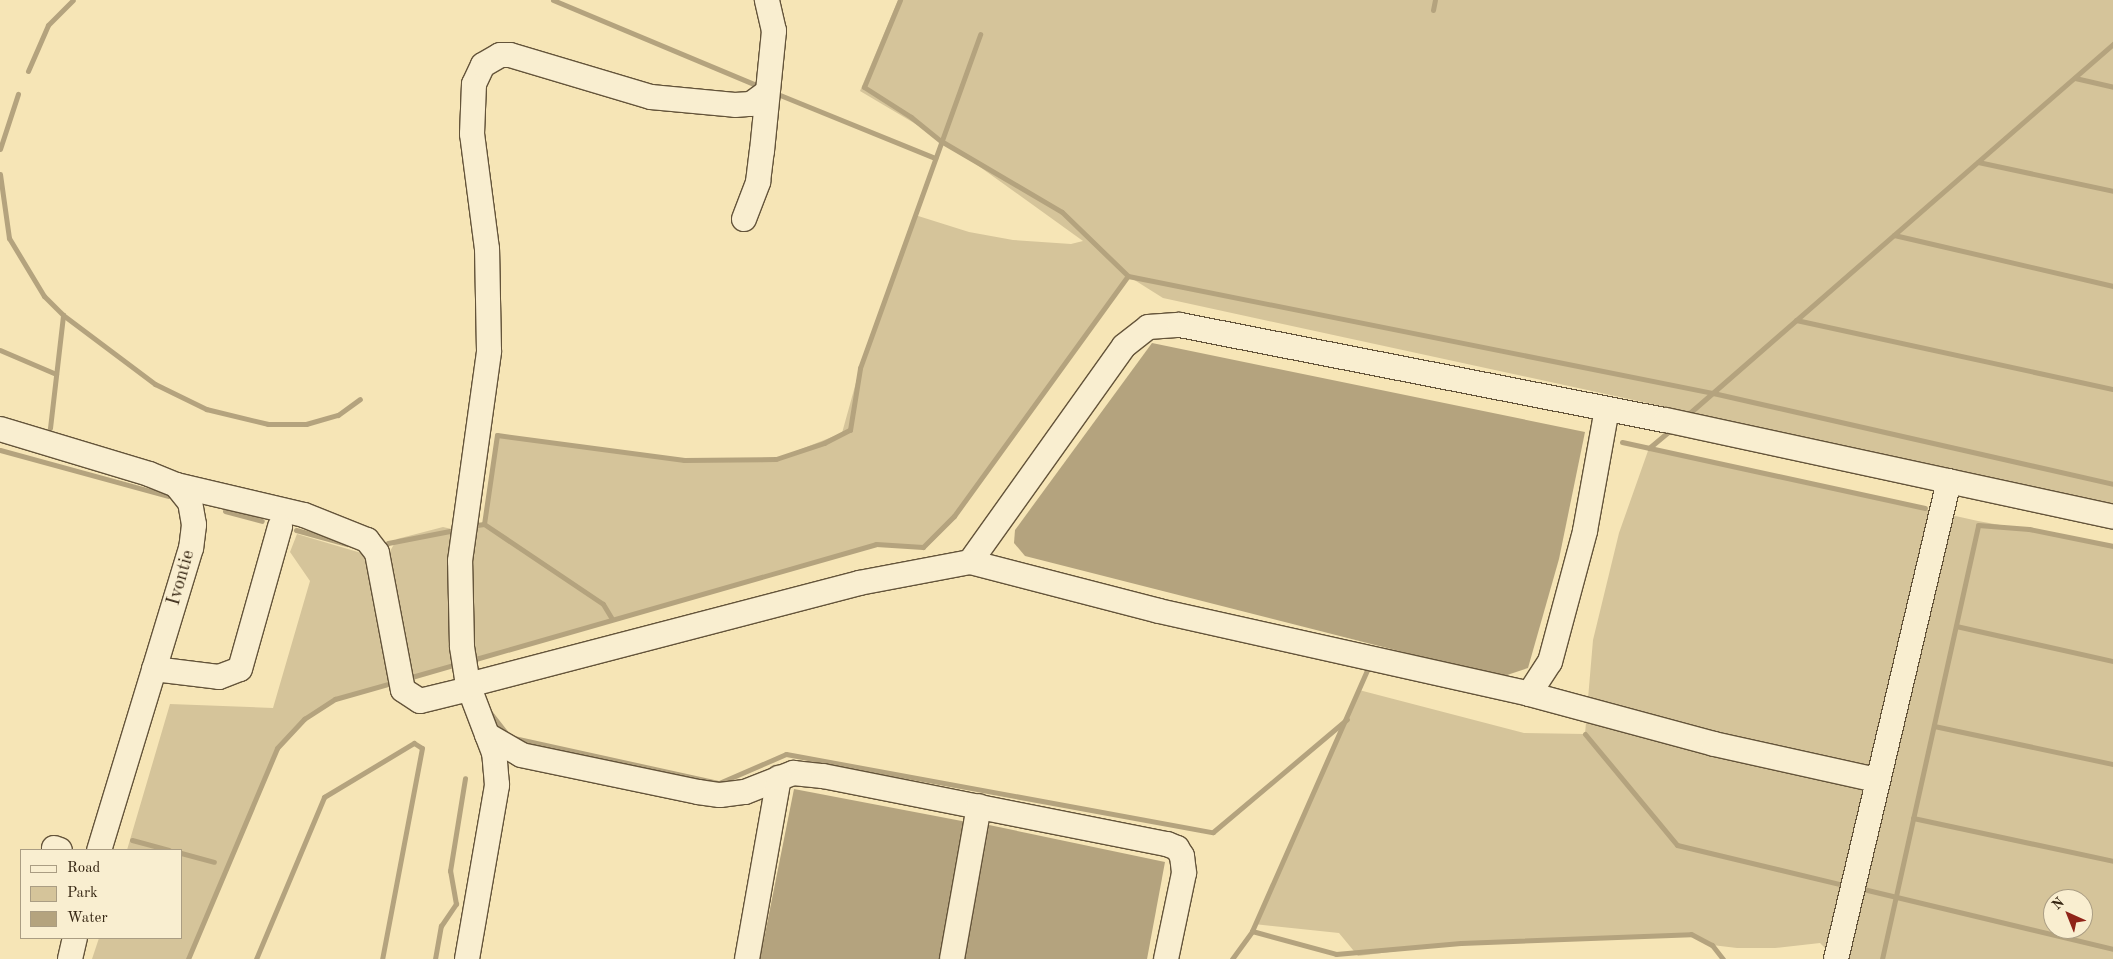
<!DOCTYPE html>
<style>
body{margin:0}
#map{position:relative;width:2113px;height:959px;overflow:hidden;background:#f6e5b6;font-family:"Old Standard TT",serif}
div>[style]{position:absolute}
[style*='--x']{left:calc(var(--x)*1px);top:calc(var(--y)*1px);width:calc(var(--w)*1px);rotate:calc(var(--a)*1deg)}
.green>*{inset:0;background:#d5c49a}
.water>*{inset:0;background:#b4a37e}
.stream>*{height:5px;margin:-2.5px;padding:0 2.5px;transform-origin:2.5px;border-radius:2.5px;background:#b4a37e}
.roads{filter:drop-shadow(1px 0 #64543a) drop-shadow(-1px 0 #64543a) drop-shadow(0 1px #64543a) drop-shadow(0 -1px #64543a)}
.minor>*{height:24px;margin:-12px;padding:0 12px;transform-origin:12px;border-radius:12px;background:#f9eed0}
span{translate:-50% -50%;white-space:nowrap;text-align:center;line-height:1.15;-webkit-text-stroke:4px #f9eed0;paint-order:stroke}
.street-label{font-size:19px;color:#332310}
.legend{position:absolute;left:20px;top:849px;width:162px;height:90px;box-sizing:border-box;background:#f9eed0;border:1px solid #aa9d83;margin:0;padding:6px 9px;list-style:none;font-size:15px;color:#332310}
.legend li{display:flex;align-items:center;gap:10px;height:25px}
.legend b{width:25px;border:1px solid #aa9d83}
.north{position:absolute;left:2043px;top:889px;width:50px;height:50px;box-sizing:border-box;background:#f9eed0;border:1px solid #aa9d83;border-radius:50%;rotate:316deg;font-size:14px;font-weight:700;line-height:20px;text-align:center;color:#332310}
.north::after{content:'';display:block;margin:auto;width:18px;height:22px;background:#8f2418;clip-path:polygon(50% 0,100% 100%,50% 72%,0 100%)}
</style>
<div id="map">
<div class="green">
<i style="clip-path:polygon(898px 0,2113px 0,2113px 504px,1163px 298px,1128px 276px,954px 516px,923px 547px,876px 544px,335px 699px,304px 719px,277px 748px,188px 959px,92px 959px,99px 938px,181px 938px,181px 850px,127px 850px,170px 704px,273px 708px,310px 581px,290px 552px,297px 534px,385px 560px,397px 539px,443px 527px,460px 531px,484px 524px,497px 435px,684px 460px,776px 459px,842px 433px,860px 368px,915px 215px,969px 232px,1013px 240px,1071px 244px,1083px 241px,941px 139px,860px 91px)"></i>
<i style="clip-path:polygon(evenodd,1649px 448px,1978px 521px,2113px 546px,2113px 959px,1836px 959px,1820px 943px,1775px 948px,1737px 948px,1712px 945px,1691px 934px,1461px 943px,1358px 956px,1339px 933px,1254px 924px,1359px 690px,1524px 733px,1585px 734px,1593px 640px,1619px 533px,1649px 448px,2053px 899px,2083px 899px,2083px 929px,2053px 929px,2053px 899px)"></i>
</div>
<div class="water">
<i style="clip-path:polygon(1152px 343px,1585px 432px,1559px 559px,1528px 668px,1501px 677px,1025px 556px,1014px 543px,1015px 530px)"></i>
<i style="clip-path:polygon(794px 789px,967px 822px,942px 959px,760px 959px)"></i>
<i style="clip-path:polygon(989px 825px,1165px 862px,1147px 959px,965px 959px)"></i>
</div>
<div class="stream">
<i style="--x:553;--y:0;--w:218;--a:22.7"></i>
<i style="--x:900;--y:0;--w:94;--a:112.5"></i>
<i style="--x:864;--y:87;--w:56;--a:32.6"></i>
<i style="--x:911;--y:117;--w:38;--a:39"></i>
<i style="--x:941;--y:141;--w:140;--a:30.4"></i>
<i style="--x:1062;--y:212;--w:92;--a:44.1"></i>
<i style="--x:1128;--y:276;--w:597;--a:11.31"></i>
<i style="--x:1713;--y:393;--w:410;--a:12.8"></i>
<i style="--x:1433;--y:10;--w:10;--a:-79"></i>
<i style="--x:28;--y:71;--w:50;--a:-66.5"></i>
<i style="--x:48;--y:25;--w:35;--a:-45"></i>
<i style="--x:2075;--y:78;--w:39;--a:13"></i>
<i style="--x:775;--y:93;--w:173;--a:22.1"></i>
<i style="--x:0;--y:149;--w:58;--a:-71.9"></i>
<i style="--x:1978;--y:162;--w:138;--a:12.1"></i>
<i style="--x:0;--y:174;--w:65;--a:82"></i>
<i style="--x:9;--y:238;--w:68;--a:58.9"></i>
<i style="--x:44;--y:296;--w:27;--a:45"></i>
<i style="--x:63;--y:315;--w:115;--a:36.9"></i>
<i style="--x:155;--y:384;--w:57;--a:26.1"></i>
<i style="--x:206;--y:409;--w:64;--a:13.6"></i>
<i style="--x:268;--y:424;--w:38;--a:0"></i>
<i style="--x:306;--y:424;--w:33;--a:-16"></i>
<i style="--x:338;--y:415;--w:27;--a:-36"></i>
<i style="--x:1894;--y:235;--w:225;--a:13.1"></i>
<i style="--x:1796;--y:320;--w:324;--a:12.3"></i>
<i style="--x:0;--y:350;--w:61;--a:23.2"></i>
<i style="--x:1685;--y:417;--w:568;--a:-41.07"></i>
<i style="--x:50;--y:428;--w:114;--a:-83.4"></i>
<i style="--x:1622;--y:442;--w:310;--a:12.3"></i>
<i style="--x:1649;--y:448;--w:30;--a:-40"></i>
<i style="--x:0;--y:450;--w:174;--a:15.3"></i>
<i style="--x:225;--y:511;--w:38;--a:15"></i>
<i style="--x:484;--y:524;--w:90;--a:-81.7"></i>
<i style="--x:497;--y:435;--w:189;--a:7.6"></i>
<i style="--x:684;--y:460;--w:92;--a:-0.6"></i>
<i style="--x:776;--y:459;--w:51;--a:-18.4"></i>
<i style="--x:824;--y:443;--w:29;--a:-27"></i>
<i style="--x:850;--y:430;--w:63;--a:-80.8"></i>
<i style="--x:860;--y:368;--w:355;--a:-70.2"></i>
<i style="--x:477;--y:525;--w:7;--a:-8"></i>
<i style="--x:484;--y:524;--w:143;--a:33.9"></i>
<i style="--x:603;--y:604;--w:17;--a:59"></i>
<i style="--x:296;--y:530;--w:53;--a:15.4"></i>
<i style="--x:388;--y:543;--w:63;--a:-11"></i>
<i style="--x:1956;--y:626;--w:161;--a:12.6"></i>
<i style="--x:472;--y:660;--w:420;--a:-16"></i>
<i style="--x:876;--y:544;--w:47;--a:3.7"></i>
<i style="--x:923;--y:547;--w:44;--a:-45"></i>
<i style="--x:954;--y:516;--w:296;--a:-54.1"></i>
<i style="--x:408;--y:678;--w:44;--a:-15.9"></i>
<i style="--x:488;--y:710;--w:34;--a:52"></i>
<i style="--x:509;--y:737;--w:215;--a:12.4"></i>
<i style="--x:719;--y:783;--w:73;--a:-23.4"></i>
<i style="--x:786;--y:754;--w:434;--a:10.4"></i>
<i style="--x:1213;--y:832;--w:175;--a:-40.1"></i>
<i style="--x:1934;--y:726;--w:183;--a:12"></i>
<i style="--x:1585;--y:734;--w:144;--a:50.3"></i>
<i style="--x:1677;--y:845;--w:176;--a:13.5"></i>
<i style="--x:1913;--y:818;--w:205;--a:12.1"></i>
<i style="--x:132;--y:840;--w:38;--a:15"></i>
<i style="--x:181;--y:853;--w:34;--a:15"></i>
<i style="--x:1859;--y:888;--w:261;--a:13.5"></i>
<i style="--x:1252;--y:931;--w:87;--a:15.3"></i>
<i style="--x:1336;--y:954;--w:125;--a:-5"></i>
<i style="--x:1461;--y:943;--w:230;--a:-2.2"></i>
<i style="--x:1691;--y:934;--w:24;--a:28"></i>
<i style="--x:1712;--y:945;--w:18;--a:52"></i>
<i style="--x:188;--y:959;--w:229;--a:-67.1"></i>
<i style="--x:277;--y:748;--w:40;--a:-47"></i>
<i style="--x:304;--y:719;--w:37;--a:-33"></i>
<i style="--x:335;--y:699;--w:62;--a:-15.8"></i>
<i style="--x:256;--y:959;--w:176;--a:-67.2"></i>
<i style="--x:324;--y:797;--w:105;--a:-31"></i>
<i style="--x:414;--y:743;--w:9;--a:32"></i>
<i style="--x:422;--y:748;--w:215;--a:100.7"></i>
<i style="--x:435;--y:959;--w:34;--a:-80"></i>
<i style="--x:441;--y:926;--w:27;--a:-56"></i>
<i style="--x:456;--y:904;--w:34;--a:-100"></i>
<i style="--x:450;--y:871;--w:94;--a:-80.8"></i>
<i style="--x:1232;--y:959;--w:34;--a:-54"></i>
<i style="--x:1252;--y:931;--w:292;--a:-66.2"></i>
<i style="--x:1882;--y:959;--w:444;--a:-77.5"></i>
<i style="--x:1978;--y:525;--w:51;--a:4.5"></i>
<i style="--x:2029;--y:529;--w:86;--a:11.4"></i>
</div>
<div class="roads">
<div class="minor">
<i style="--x:744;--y:219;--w:40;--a:-69"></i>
<i style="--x:758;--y:182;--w:31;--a:-83"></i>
<i style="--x:762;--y:151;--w:121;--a:-84.3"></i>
<i style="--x:774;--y:31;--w:32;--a:-103"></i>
<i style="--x:0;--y:429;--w:156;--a:16.8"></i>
<i style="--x:149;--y:474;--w:29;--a:22"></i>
<i style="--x:176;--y:485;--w:22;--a:51"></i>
<i style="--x:190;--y:502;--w:23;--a:80"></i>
<i style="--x:194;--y:525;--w:23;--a:97"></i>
<i style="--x:191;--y:548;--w:316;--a:106.9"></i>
<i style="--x:176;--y:485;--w:131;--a:13.2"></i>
<i style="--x:304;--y:515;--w:68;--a:21.6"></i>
<i style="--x:367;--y:540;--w:16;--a:52"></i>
<i style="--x:377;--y:553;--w:139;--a:79.3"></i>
<i style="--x:403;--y:690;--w:20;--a:33"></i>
<i style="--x:420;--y:701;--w:50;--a:-13.8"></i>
<i style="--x:970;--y:562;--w:265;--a:-54.5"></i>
<i style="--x:1124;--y:346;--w:31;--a:-38"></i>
<i style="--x:1148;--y:327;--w:32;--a:-4"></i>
<i style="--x:1180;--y:325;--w:495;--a:11.1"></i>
<i style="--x:1666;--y:420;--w:457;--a:12.2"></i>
<i style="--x:154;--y:669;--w:65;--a:7"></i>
<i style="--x:219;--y:677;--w:22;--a:-21"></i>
<i style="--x:240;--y:669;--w:148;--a:-74.3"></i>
<i style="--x:468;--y:685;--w:404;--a:-14.6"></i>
<i style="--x:859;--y:583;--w:113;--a:-10.7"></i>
<i style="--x:970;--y:562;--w:195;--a:14.5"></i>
<i style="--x:1159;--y:611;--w:379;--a:12.6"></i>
<i style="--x:1529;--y:694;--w:192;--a:15.1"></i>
<i style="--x:1714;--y:744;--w:166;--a:12.5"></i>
<i style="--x:1529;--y:694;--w:38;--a:-57"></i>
<i style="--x:1550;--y:662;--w:136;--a:-75"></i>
<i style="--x:1585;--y:531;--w:124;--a:-79.8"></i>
<i style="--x:487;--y:735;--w:39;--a:30"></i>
<i style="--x:521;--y:755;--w:181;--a:11.8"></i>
<i style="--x:698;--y:792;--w:22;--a:8"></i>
<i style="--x:720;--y:795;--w:25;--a:-7"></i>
<i style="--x:745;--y:792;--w:52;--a:-21.6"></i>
<i style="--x:793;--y:773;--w:30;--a:6"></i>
<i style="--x:823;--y:776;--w:351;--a:11.2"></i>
<i style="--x:1167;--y:844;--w:11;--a:22"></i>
<i style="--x:1177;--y:848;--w:9;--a:58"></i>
<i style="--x:1182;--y:856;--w:17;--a:83"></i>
<i style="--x:1184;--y:873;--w:88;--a:101.8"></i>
<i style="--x:54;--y:848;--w:6;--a:18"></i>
<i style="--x:70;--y:959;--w:22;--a:-77"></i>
<i style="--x:467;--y:959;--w:177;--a:-80.2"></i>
<i style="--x:497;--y:785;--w:32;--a:-95"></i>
<i style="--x:494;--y:753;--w:73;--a:-110.9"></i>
<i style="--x:468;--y:685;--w:39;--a:-99"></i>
<i style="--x:462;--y:646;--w:85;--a:-91.3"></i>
<i style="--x:460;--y:561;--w:212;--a:-82.1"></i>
<i style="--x:489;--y:351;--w:102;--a:-91.1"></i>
<i style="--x:487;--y:249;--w:116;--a:-97.4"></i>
<i style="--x:472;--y:134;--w:50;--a:-87.7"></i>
<i style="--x:474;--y:84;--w:21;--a:-65"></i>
<i style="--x:483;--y:65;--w:20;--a:-30"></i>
<i style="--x:500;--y:55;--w:10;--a:0"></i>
<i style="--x:510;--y:55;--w:147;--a:16.6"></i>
<i style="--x:651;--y:97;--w:84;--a:5.4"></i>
<i style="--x:735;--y:105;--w:16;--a:-4"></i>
<i style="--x:751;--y:104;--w:19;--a:-36"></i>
<i style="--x:747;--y:959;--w:184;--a:-80"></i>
<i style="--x:952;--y:959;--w:155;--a:-80"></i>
<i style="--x:1836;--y:959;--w:491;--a:-76.7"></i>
</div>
</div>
<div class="street-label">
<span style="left:182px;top:578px;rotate:-74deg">Ivontie</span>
</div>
<ul class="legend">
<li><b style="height:6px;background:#f9eed0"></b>Road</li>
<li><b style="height:14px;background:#d5c49a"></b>Park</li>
<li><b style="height:14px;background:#b4a37e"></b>Water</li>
</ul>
<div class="north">N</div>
</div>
